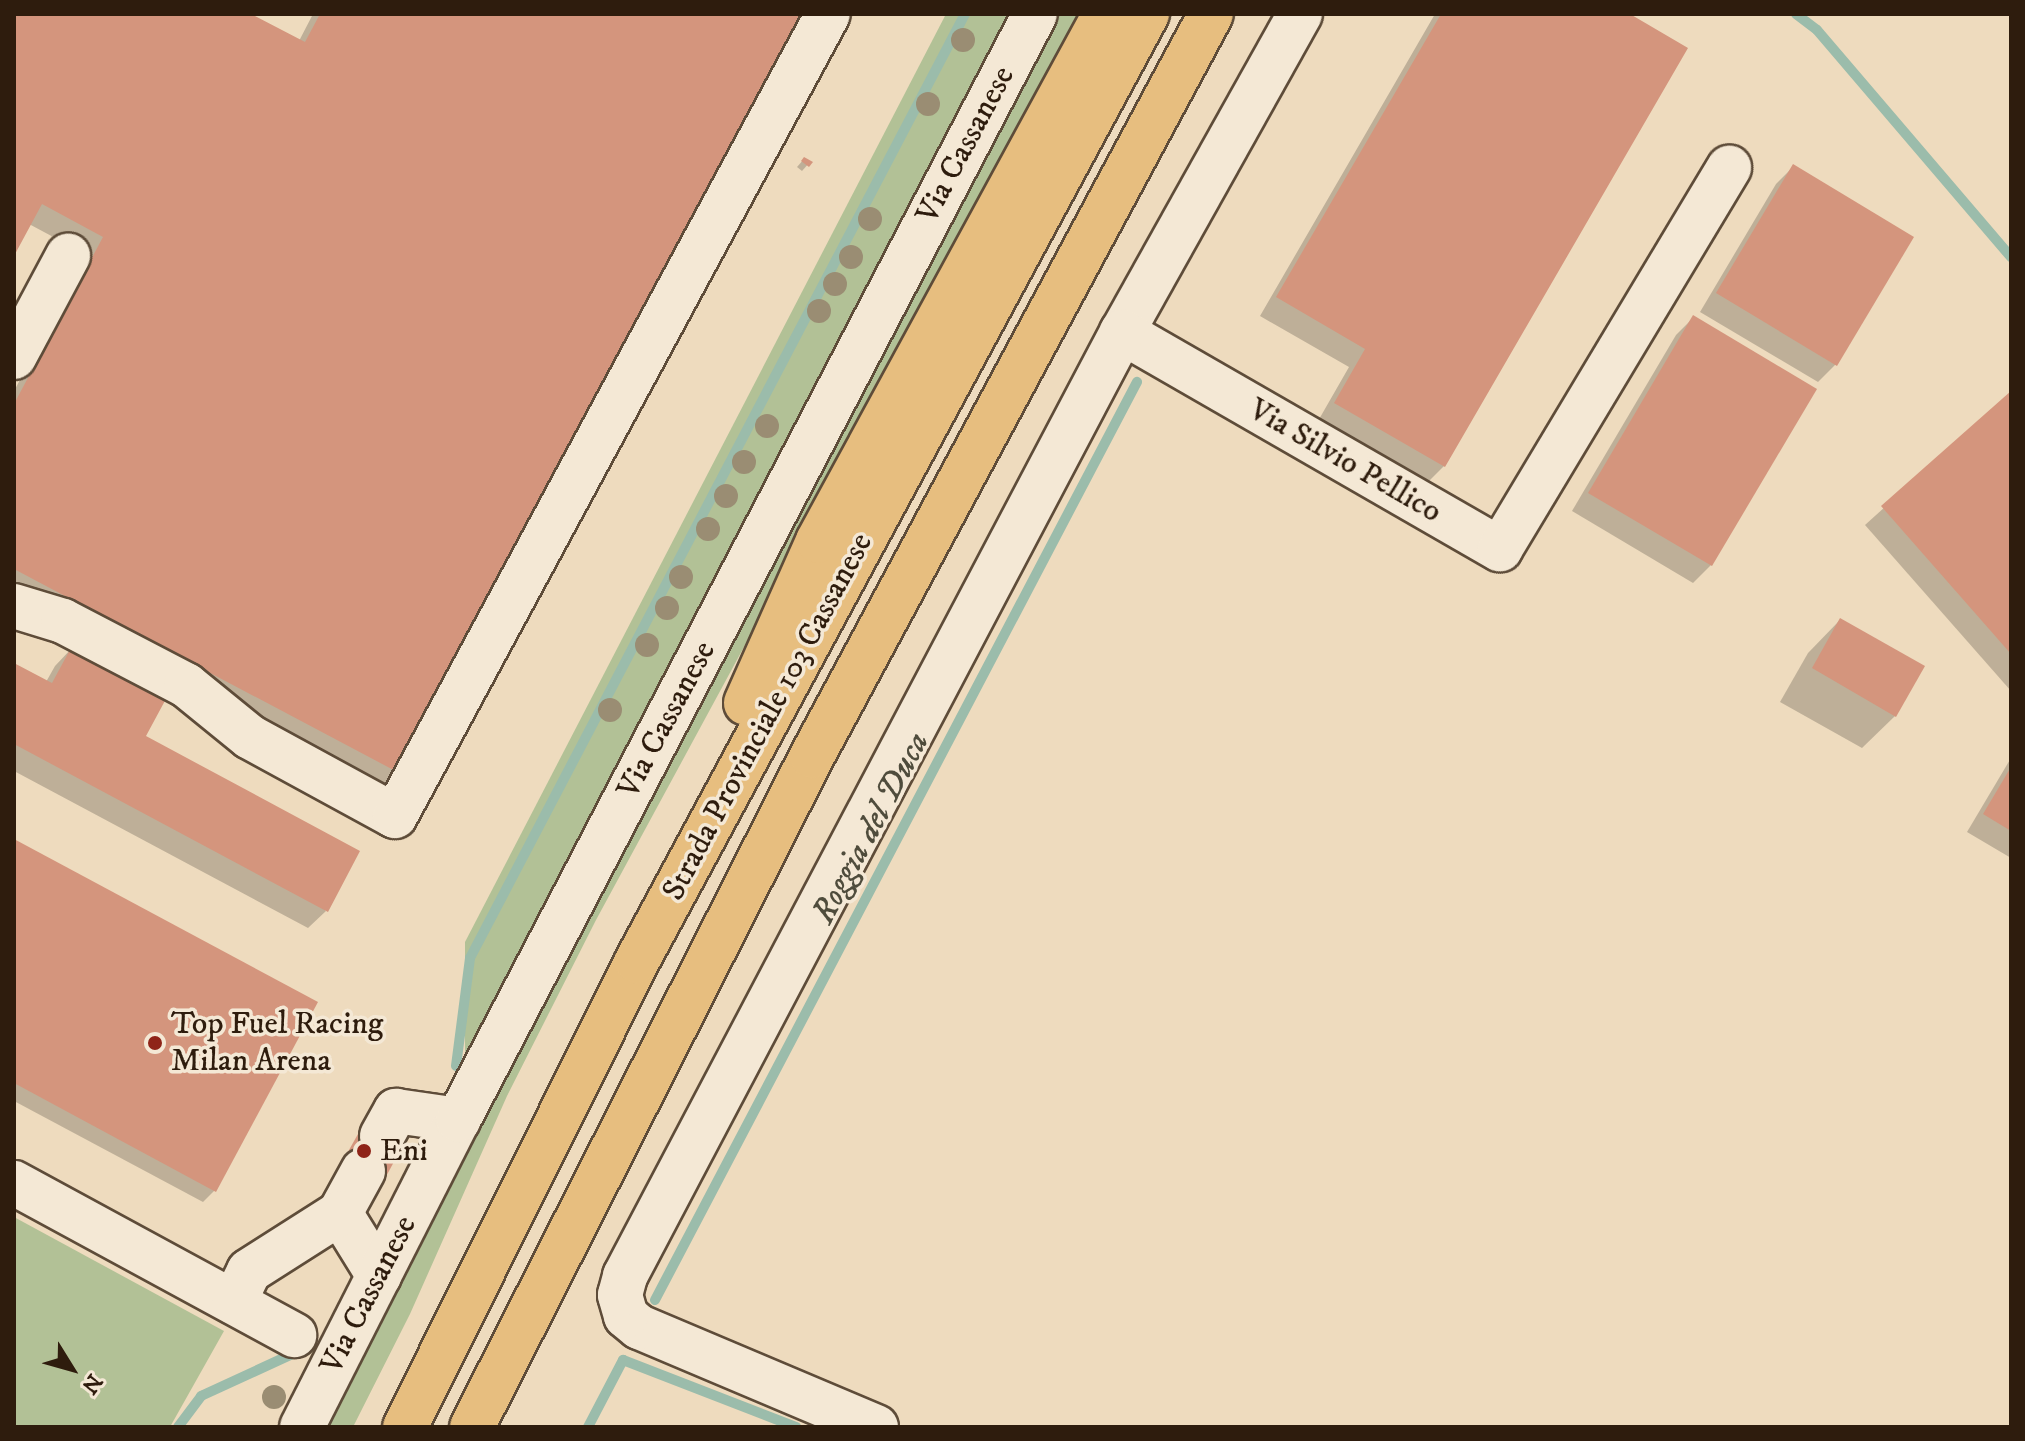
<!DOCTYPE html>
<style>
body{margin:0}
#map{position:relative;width:2025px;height:1441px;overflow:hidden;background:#eedbbe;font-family:"IM FELL DW Pica",serif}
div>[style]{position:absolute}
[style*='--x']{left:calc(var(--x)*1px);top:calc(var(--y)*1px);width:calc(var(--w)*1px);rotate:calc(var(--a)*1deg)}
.green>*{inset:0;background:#b2c196}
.shadow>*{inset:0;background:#0003}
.stream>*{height:10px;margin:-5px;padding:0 5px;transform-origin:5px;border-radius:5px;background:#9bbcab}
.building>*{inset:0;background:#d4957d}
.roads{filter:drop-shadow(2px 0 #5e4c39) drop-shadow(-2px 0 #5e4c39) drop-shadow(0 2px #5e4c39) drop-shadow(0 -2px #5e4c39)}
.minor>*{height:44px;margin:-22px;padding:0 22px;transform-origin:22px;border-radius:22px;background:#f4e8d5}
.highway>*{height:44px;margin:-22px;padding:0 22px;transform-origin:22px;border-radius:22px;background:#e7be7f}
.trees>*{width:24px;height:24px;margin:-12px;border-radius:50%;background:#9a8d73}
.dots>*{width:22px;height:22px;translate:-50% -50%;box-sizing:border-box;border:4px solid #f4e8d5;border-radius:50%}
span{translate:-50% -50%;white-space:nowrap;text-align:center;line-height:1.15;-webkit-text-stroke:7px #f4e8d5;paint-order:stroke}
.street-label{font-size:32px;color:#2e1c0d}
.poi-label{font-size:32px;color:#2e1c0d}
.left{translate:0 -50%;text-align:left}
.water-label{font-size:34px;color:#4f4c3c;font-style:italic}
.frame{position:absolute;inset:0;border:16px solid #2e1c0d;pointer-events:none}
.north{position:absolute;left:32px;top:1329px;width:80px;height:80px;-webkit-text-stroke:6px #f4e8d5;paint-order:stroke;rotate:127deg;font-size:22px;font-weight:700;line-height:32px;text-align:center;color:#2e1c0d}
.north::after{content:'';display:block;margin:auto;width:28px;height:36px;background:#2e1c0d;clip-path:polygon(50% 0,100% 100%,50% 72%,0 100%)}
</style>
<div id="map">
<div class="green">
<i style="clip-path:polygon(946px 14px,1022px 14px,465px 1070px,465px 942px)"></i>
<i style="clip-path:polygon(1054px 14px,1087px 14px,596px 920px,507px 1096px,410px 1314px,353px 1427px,327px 1427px,491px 1101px)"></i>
<i style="clip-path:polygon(14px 1217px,224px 1331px,170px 1427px,14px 1427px)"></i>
</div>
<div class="shadow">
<i style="clip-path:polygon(14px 14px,247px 14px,299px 41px,313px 14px,804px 14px,401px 773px,383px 791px,14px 596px,14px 391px,87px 255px,29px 224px,14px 252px)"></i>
<i style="clip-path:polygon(1435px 14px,1626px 14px,1444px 466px,1426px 484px,1318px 421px,1349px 367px,1260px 316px)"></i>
<i style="clip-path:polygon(804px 159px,810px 162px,802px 171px,797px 167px)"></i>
<i style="clip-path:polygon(1793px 167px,1836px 364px,1818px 382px,1700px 312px,1776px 184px)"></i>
<i style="clip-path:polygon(1693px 318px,1711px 565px,1693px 583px,1572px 511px,1676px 335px)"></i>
<i style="clip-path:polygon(2011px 393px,2011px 691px,1865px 525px)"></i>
<i style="clip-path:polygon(1840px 620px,1895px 716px,1862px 748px,1780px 702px,1808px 653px)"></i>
<i style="clip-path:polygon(72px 648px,143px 737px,326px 911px,308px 928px,14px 771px,14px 665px,46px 682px,55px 666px)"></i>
<i style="clip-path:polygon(2011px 758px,2011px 858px,1967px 832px)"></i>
<i style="clip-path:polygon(14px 841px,215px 1190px,203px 1202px,14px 1101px)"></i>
</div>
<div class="stream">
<i style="--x:1796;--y:14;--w:26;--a:37"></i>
<i style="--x:1817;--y:30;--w:299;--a:49.5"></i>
<i style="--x:456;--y:1066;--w:109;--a:-82.6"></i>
<i style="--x:470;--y:958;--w:1066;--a:-62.33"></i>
<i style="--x:655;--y:1300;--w:1037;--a:-62.3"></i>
<i style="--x:178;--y:1427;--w:39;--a:-53"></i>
<i style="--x:201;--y:1396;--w:108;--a:-24.7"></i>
<i style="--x:588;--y:1427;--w:76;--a:-62.4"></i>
<i style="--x:623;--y:1360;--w:186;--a:21.2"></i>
</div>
<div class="building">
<i style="clip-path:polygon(14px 14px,251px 14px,305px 42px,320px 14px,806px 14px,403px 775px,14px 569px,14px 404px,103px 237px,42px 204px,14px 256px)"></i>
<i style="clip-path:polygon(1441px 14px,1630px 14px,1688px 48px,1445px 467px,1334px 403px,1365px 349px,1276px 297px)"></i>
<i style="clip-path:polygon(804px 157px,813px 162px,809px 167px,801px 161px)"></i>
<i style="clip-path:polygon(1793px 164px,1914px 237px,1837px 366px,1716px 293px)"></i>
<i style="clip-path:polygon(1693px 315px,1817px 389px,1712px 566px,1588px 493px)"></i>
<i style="clip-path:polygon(2011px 391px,2011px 654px,1881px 506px)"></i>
<i style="clip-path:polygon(1840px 618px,1925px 666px,1896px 717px,1812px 668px)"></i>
<i style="clip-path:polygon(72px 646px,167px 697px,146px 736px,360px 851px,328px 912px,14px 744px,14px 663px,52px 683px)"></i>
<i style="clip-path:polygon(2011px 767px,2011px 831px,1983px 814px)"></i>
<i style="clip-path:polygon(14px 839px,318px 1002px,216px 1192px,14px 1083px)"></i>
<i style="clip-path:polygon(363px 1125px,402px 1147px,383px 1182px,344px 1159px)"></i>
</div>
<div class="roads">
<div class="minor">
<i style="--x:1300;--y:14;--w:364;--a:119.2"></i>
<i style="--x:1122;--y:332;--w:436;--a:29.9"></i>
<i style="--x:1500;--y:549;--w:445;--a:-59"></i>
<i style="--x:14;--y:357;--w:115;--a:-61.9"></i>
<i style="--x:14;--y:606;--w:51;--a:17"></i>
<i style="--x:63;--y:621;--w:139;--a:27.5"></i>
<i style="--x:186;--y:685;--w:82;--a:39.1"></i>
<i style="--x:250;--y:737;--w:165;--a:28.6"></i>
<i style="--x:395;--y:816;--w:911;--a:-61.64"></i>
<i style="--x:382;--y:1136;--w:29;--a:-61"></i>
<i style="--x:396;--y:1111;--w:63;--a:8.3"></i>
<i style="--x:363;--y:1171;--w:48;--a:118.7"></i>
<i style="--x:340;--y:1213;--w:74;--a:58.2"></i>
<i style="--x:14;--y:1183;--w:319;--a:28.5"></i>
<i style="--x:234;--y:1302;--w:34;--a:-64"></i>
<i style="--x:249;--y:1271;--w:108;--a:-32.5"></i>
<i style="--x:302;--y:1427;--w:344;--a:-63.1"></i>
<i style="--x:458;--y:1120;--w:1247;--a:-62.45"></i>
<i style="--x:876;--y:1427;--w:257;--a:-157.1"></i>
<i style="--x:639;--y:1327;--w:17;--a:-140"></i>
<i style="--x:626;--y:1316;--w:22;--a:-106"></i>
<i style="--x:620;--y:1295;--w:20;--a:-75"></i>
<i style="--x:625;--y:1276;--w:1067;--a:-62.23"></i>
</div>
<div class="highway">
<i style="--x:746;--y:703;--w:177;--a:-66"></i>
<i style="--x:818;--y:541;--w:600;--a:-61.43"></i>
<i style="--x:405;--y:1427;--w:521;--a:-63.53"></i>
<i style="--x:637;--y:961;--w:1076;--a:-61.7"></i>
<i style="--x:472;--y:1427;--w:752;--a:-63.13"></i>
<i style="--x:812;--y:756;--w:842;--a:-61.73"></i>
</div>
</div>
<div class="trees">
<i style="left:963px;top:40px"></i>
<i style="left:928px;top:104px"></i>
<i style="left:870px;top:219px"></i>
<i style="left:851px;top:257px"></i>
<i style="left:835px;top:284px"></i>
<i style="left:819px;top:311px"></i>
<i style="left:767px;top:426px"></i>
<i style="left:744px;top:462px"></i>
<i style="left:726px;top:496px"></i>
<i style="left:708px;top:529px"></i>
<i style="left:681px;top:577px"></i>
<i style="left:667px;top:608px"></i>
<i style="left:647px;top:645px"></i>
<i style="left:610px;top:710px"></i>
<i style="left:274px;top:1397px"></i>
</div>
<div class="dots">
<i style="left:155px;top:1043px;background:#8f2418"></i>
<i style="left:364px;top:1151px;background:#8f2418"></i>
</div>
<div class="street-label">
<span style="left:966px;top:145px;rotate:-62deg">Via Cassanese</span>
<span style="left:1345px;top:461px;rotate:30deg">Via Silvio Pellico</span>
<span style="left:768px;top:717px;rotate:-62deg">Strada Provinciale 103 Cassanese</span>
<span style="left:667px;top:720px;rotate:-62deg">Via Cassanese</span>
<span style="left:369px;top:1295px;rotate:-63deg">Via Cassanese</span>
</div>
<div class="poi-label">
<span class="left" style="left:171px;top:1043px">Top Fuel Racing<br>Milan Arena</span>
<span class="left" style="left:380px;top:1151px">Eni</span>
</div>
<div class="water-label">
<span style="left:871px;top:828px;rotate:-62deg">Roggia del Duca</span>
</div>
<div class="frame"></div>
<div class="north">N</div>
</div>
